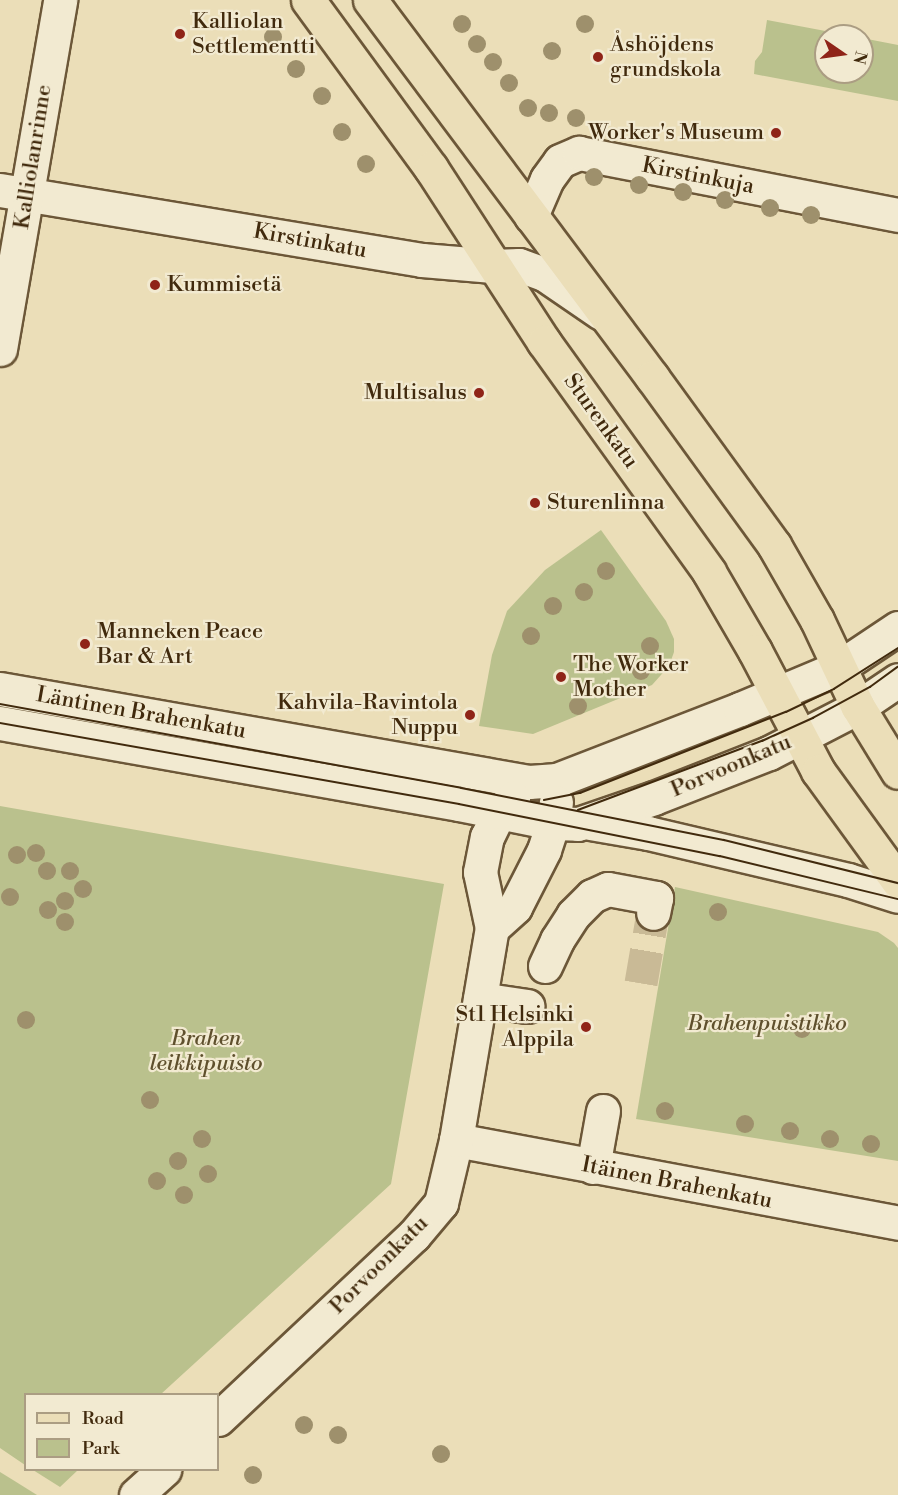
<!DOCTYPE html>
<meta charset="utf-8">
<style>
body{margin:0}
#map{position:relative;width:898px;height:1495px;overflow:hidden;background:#ebdeb8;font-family:"Libre Bodoni",serif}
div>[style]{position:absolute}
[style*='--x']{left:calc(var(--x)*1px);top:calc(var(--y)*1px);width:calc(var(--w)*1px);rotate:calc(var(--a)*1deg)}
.green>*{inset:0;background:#bac18d}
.minor-tunnel>*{height:33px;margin-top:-16.5px;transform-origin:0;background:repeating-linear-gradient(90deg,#c9ba96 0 33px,transparent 0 49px)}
.roads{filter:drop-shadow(2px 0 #6c5738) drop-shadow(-2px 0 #6c5738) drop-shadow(0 2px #6c5738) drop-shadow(0 -2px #6c5738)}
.minor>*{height:33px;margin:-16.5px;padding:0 16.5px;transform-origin:16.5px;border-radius:16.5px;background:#f2ead1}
.major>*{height:33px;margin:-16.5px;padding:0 16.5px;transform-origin:16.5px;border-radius:16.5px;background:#ebdeb8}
.tram>*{height:1.5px;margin:-0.75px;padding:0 0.75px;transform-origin:0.75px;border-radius:0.75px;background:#412a0d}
.trees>*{width:18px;height:18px;margin:-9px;border-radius:50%;background:#9e906c}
.dots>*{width:16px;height:16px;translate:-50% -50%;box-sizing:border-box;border:3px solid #f2ead1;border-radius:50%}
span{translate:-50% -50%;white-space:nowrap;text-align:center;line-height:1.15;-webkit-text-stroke:4.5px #f2ead1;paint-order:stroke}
.poi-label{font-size:22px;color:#412a0d}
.left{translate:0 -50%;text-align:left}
.right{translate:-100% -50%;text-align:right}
.street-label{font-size:22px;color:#412a0d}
.park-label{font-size:22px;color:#5f502d;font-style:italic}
.legend{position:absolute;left:24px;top:1393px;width:195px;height:78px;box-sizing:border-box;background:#f2ead1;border:2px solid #ab9d83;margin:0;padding:8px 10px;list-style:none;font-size:18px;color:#412a0d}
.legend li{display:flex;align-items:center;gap:12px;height:30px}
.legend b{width:30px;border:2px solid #ab9d83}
.north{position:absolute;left:814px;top:24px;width:60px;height:60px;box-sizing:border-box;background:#f2ead1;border:2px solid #ab9d83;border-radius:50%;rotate:103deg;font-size:16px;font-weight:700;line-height:24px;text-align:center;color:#412a0d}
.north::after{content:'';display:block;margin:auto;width:21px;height:27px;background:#8f2418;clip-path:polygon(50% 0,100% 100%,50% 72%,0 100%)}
</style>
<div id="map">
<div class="green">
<i style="clip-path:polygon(767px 20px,852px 36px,826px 36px,826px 72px,862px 72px,862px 38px,898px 45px,898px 101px,754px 74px,755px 61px,762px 52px)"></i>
<i style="clip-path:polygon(601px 530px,666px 621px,674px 639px,674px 652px,669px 666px,652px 685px,533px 734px,479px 726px,492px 655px,507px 611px,545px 570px)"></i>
<i style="clip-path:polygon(0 806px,444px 884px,391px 1184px,161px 1394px,26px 1394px,25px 1465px,0 1448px)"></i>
<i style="clip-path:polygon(675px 887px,878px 932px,894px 943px,898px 948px,898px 1161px,636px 1119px)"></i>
<i style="clip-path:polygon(33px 1470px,78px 1470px,60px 1487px)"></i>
<i style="clip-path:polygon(0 1472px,13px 1480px,37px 1495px,0 1495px)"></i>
</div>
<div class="minor-tunnel">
<i style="--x:641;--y:983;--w:71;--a:-80.3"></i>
</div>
<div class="roads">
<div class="minor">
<i style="--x:0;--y:190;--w:428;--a:9.4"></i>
<i style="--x:422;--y:260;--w:71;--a:4.8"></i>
<i style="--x:493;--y:266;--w:26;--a:-2"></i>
<i style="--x:519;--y:265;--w:27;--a:20"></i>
<i style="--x:544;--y:274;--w:69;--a:34.4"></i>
<i style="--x:531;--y:216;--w:40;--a:-66.6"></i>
<i style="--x:547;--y:179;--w:22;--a:-54"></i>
<i style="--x:560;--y:161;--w:21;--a:-23"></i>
<i style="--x:579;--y:153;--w:325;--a:11"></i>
<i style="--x:0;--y:349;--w:354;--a:-80.2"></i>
<i style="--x:0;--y:689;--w:537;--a:9.97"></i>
<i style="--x:529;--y:782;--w:28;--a:-4"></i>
<i style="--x:557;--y:780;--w:196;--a:-21.2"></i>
<i style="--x:740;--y:709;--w:106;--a:-22.7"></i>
<i style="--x:838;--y:668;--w:72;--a:-33.7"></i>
<i style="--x:0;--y:723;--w:466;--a:10"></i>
<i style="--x:459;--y:804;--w:96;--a:11.4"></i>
<i style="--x:553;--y:823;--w:25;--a:2"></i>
<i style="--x:578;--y:824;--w:80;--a:-18.9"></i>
<i style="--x:654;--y:798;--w:123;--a:-21.4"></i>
<i style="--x:769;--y:753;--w:100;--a:-27.3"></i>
<i style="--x:858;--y:707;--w:48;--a:-34"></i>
<i style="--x:590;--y:823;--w:59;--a:9.8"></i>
<i style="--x:648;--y:833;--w:205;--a:13.2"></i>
<i style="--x:848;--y:880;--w:52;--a:17.7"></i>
<i style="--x:492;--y:928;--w:31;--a:-42"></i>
<i style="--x:515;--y:907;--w:64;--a:-63"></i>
<i style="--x:544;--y:850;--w:28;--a:-72"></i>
<i style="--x:553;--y:823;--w:21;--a:-82"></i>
<i style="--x:545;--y:966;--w:29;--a:-65"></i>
<i style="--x:557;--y:940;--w:30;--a:-57"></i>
<i style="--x:573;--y:915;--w:27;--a:-45"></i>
<i style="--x:592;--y:896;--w:17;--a:-24"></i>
<i style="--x:608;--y:889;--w:49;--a:10.6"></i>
<i style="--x:656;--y:898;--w:15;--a:101"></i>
<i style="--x:480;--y:999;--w:48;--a:8.5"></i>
<i style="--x:456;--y:1140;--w:450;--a:10.6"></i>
<i style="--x:593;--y:1167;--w:57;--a:-79.9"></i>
<i style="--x:218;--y:1419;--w:269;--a:-43.2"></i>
<i style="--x:414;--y:1235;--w:42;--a:-49.8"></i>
<i style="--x:441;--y:1203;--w:65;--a:-76.6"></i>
<i style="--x:456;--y:1140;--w:215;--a:-80.4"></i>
<i style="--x:492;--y:928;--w:57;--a:-102.1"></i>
<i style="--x:480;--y:872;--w:36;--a:-79"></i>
<i style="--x:487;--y:837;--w:28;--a:-64"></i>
<i style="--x:499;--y:812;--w:20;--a:-45"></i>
<i style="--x:136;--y:1495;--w:38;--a:-42"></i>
</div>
<div class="major">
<i style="--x:308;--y:0;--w:208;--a:53.8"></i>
<i style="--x:431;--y:168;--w:207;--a:57"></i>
<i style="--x:544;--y:342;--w:283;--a:54.3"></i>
<i style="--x:709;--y:572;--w:91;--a:59.8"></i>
<i style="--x:755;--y:651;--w:136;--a:62.3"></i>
<i style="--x:818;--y:771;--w:136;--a:54"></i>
<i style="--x:370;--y:0;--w:471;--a:53.2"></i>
<i style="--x:652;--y:377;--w:208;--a:54"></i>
<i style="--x:774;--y:545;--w:86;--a:60.2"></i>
<i style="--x:817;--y:620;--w:96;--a:64.8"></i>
<i style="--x:858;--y:707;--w:76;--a:58.4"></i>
</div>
</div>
<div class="tram">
<i style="--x:0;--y:704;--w:469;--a:10.3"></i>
<i style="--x:461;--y:788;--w:268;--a:11.2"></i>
<i style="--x:724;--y:840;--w:179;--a:13.9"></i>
<i style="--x:0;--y:723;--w:466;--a:10"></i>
<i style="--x:459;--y:804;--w:266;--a:11.3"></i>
<i style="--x:720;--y:856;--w:183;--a:13.6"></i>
<i style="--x:544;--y:800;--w:37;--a:-11"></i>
<i style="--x:580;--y:793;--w:221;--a:-21.5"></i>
<i style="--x:786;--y:712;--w:53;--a:-25.6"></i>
<i style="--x:834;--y:689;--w:76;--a:-32.6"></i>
<i style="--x:578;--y:810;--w:197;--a:-20.6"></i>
<i style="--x:762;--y:741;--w:56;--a:-24.3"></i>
<i style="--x:813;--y:718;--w:65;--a:-28.5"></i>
<i style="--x:870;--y:687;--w:34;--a:-36"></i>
</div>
<div class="trees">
<i style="left:462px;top:24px"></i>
<i style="left:585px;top:24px"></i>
<i style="left:273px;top:37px"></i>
<i style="left:477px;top:44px"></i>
<i style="left:552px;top:51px"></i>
<i style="left:493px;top:62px"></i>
<i style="left:296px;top:69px"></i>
<i style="left:509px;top:83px"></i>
<i style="left:322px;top:96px"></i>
<i style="left:528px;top:108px"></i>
<i style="left:549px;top:113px"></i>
<i style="left:576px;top:118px"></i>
<i style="left:342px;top:132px"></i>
<i style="left:366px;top:164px"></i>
<i style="left:594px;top:177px"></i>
<i style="left:639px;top:185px"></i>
<i style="left:683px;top:192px"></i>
<i style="left:725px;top:200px"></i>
<i style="left:770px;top:208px"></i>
<i style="left:811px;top:215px"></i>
<i style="left:606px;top:571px"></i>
<i style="left:584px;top:592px"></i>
<i style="left:553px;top:606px"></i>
<i style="left:531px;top:636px"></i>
<i style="left:650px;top:646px"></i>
<i style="left:641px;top:671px"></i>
<i style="left:578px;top:706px"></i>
<i style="left:36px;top:853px"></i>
<i style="left:17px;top:855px"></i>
<i style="left:47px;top:871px"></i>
<i style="left:70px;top:871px"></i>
<i style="left:83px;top:889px"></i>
<i style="left:10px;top:897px"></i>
<i style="left:65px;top:901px"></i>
<i style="left:48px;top:910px"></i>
<i style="left:718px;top:912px"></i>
<i style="left:65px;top:922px"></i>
<i style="left:26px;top:1020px"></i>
<i style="left:802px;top:1029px"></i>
<i style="left:150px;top:1100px"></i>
<i style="left:665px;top:1111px"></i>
<i style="left:745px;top:1124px"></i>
<i style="left:790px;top:1131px"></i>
<i style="left:202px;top:1139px"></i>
<i style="left:830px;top:1139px"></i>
<i style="left:871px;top:1144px"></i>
<i style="left:178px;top:1161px"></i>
<i style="left:208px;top:1174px"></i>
<i style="left:157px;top:1181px"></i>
<i style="left:184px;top:1195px"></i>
<i style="left:304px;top:1425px"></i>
<i style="left:338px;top:1435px"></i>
<i style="left:441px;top:1454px"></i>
<i style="left:253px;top:1475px"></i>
</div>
<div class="dots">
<i style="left:180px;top:34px;background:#8f2418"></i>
<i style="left:598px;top:57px;background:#8f2418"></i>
<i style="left:776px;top:133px;background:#8f2418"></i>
<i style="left:155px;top:285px;background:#8f2418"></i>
<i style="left:479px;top:393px;background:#8f2418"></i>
<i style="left:535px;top:503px;background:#8f2418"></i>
<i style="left:85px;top:644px;background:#8f2418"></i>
<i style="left:561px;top:677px;background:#8f2418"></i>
<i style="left:470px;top:715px;background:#8f2418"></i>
<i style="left:586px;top:1027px;background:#8f2418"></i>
</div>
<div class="poi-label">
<span class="left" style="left:192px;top:34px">Kalliolan<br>Settlementti</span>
<span class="left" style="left:610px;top:57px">Åshöjdens<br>grundskola</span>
<span class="right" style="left:764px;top:133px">Worker's Museum</span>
<span class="left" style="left:167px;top:285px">Kummisetä</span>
<span class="right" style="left:467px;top:393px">Multisalus</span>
<span class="left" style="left:547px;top:503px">Sturenlinna</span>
<span class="left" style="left:97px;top:644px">Manneken Peace<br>Bar &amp; Art</span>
<span class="left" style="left:573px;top:677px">The Worker<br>Mother</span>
<span class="right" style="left:458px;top:715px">Kahvila-Ravintola<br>Nuppu</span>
<span class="right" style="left:574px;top:1027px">St1 Helsinki<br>Alppila</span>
</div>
<div class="street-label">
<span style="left:33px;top:157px;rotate:-81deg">Kalliolanrinne</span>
<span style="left:698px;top:176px;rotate:11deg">Kirstinkuja</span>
<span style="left:310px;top:241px;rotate:10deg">Kirstinkatu</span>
<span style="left:601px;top:421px;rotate:54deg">Sturenkatu</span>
<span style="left:141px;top:713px;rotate:10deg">Läntinen Brahenkatu</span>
<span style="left:731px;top:766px;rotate:-23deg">Porvoonkatu</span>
<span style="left:677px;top:1183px;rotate:11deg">Itäinen Brahenkatu</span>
<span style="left:379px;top:1265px;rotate:-45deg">Porvoonkatu</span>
</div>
<div class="park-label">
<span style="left:767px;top:1024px">Brahenpuistikko</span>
<span style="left:206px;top:1051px">Brahen<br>leikkipuisto</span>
</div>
<ul class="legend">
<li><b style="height:8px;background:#ebdeb8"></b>Road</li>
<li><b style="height:16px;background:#bac18d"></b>Park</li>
</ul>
<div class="north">N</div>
</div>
